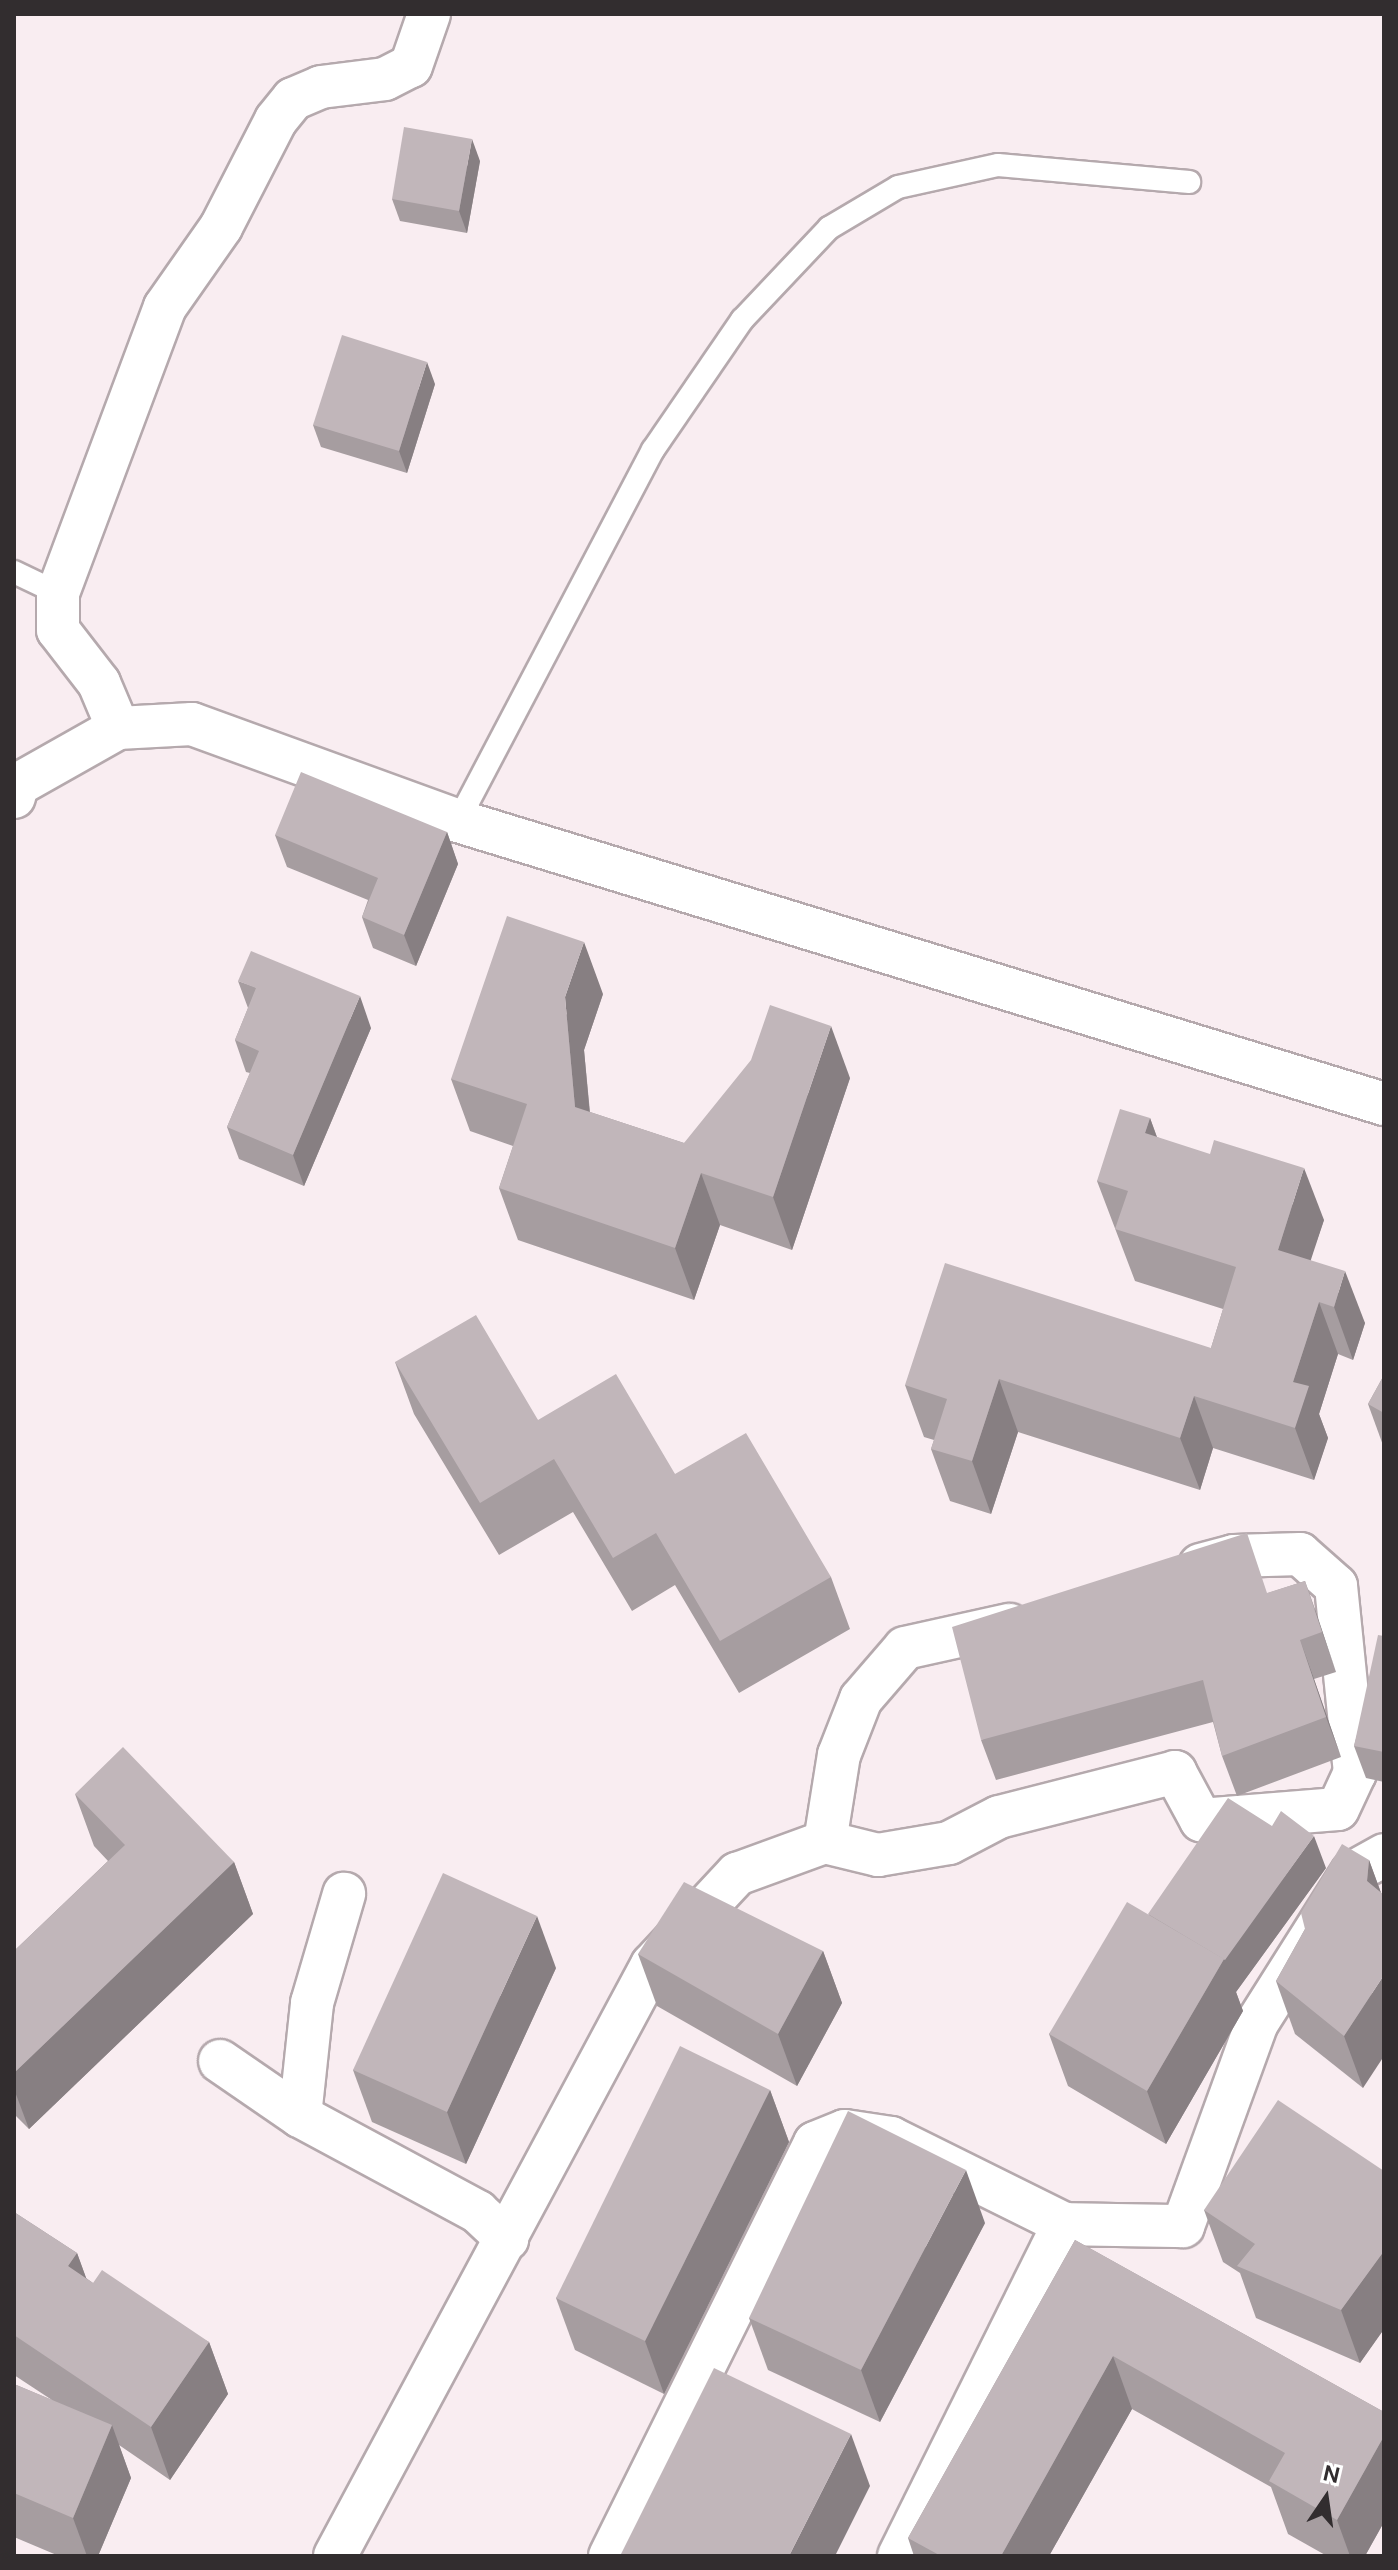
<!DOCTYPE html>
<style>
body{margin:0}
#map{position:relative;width:1398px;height:2570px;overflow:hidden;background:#f9edf1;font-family:"DM Sans",sans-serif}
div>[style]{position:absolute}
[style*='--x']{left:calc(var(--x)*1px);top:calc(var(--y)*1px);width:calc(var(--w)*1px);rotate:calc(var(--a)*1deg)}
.roads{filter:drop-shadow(2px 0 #b5a9ad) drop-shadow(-2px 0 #b5a9ad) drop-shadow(0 2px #b5a9ad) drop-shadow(0 -2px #b5a9ad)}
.service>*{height:22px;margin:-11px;padding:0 11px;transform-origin:11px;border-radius:11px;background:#fff}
.minor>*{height:42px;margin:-21px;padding:0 21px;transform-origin:21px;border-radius:21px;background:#fff}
.wall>*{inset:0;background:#a69da0}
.shaded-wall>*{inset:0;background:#877f82}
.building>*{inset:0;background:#c1b6ba}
span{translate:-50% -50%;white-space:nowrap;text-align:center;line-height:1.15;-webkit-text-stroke:8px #fff;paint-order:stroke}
.frame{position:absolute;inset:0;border:16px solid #322d2f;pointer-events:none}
.north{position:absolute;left:1286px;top:2458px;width:80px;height:80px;-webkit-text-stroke:6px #fff;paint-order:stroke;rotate:13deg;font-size:22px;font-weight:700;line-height:32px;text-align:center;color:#322d2f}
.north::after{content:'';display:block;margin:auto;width:28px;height:36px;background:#322d2f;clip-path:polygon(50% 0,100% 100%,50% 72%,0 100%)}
</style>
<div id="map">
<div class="roads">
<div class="service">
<i style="--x:14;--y:572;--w:49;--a:25.5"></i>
<i style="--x:458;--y:821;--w:419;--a:-62.3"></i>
<i style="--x:653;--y:450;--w:158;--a:-55.6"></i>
<i style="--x:742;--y:320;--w:127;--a:-46.6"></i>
<i style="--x:829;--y:228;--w:80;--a:-30.7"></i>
<i style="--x:898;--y:187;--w:102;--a:-12.4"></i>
<i style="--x:998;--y:165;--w:192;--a:5.1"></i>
</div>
<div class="minor">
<i style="--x:118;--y:728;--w:49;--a:-112.9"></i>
<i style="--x:99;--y:683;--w:67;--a:-127.7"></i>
<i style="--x:58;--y:630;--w:37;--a:-90"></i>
<i style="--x:58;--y:593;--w:305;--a:-69.5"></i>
<i style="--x:165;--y:307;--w:98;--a:-55"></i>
<i style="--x:221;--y:227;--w:120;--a:-62.8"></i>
<i style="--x:276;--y:120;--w:27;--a:-51"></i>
<i style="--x:293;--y:99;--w:30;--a:-23"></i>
<i style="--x:321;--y:87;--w:64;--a:-7.1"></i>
<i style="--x:385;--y:79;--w:29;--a:-27"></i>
<i style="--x:411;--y:66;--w:55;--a:-70.9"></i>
<i style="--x:14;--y:797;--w:12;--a:-76"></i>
<i style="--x:17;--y:785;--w:116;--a:-29.4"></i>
<i style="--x:118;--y:728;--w:74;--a:-3.1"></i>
<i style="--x:192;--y:724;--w:283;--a:20"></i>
<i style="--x:458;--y:821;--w:968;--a:16.99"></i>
<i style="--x:825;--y:1842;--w:55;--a:13.8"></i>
<i style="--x:878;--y:1855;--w:72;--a:-9.6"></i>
<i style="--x:949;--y:1843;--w:56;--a:-27.5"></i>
<i style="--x:999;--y:1817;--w:182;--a:-14.3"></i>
<i style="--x:1175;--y:1772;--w:55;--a:61.6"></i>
<i style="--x:1201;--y:1820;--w:137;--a:-4.6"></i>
<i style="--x:1338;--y:1809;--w:40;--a:-65"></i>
<i style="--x:1355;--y:1773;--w:188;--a:-95.8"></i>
<i style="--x:1336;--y:1586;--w:48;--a:-138.4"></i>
<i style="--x:1300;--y:1554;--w:66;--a:178.3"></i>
<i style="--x:1234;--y:1556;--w:35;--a:165"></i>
<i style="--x:220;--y:2061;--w:97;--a:34.5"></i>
<i style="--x:300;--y:2116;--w:202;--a:28.3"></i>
<i style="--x:478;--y:2212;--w:40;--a:43"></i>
<i style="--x:300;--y:2116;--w:114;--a:-83.9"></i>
<i style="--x:312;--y:2003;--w:114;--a:-73.6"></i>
<i style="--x:335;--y:2556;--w:671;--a:-61.79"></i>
<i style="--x:652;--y:1965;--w:125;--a:-47"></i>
<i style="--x:737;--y:1874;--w:94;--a:-20"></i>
<i style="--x:825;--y:1842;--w:88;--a:-80.9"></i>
<i style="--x:839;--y:1755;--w:60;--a:-68.6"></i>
<i style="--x:861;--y:1699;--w:67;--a:-49.2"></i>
<i style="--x:905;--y:1648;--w:107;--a:-12.5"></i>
<i style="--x:610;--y:2556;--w:461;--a:-63.6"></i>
<i style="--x:815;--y:2143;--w:32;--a:-22"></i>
<i style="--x:845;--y:2131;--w:47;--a:8.7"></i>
<i style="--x:891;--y:2138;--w:193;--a:26.4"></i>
<i style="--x:899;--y:2556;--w:371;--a:-63.6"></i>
<i style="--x:1064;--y:2224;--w:119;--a:1"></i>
<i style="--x:1183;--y:2226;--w:216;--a:-70"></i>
<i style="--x:1257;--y:2023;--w:178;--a:-57.7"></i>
<i style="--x:1352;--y:1873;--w:37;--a:-29"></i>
</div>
</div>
<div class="wall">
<i style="clip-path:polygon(480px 161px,467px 233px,400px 221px,392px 199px)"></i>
<i style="clip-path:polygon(435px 384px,407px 473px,321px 447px,313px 425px)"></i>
<i style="clip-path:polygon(447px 832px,458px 864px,416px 966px,373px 948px,362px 917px,368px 900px,287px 867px,275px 835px)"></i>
<i style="clip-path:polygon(238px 981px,371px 1028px,304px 1186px,239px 1159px,227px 1127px,250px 1073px,246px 1072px,235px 1040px,248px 1008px)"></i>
<i style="clip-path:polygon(603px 994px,584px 1050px,590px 1112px,684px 1143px,850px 1078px,792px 1250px,720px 1225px,694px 1300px,518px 1240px,499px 1188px,513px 1146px,470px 1131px,451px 1079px)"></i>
<i style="clip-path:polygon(1150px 1118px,1157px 1137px,1324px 1220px,1310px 1260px,1365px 1323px,1353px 1360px,1338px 1354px,1319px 1414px,1328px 1438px,1314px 1480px,1213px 1448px,1200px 1490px,1018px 1432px,991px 1514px,950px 1501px,931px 1449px,934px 1440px,924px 1437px,905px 1385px,1211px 1348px,1223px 1309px,1135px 1281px,1097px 1181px)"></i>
<i style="clip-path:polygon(395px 1362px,538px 1420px,675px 1474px,831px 1577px,850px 1629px,739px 1693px,675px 1585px,632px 1611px,573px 1512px,499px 1555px,414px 1414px)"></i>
<i style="clip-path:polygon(1384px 1375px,1384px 1448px,1368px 1404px)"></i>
<i style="clip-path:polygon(1305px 1581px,1336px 1672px,1314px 1679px,1341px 1757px,1237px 1796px,1222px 1756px,1213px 1722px,996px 1780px,981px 1740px,1268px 1593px)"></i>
<i style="clip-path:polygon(1384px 1636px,1384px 1782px,1366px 1778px,1354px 1746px)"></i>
<i style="clip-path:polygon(75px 1794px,234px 1862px,253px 1914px,29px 2129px,14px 2114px,14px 1951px,108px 1861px,94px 1846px)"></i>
<i style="clip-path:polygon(1369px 1860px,1381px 1893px,1363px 2088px,1295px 2034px,1276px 1981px,1305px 1929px)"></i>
<i style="clip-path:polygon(1326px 1868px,1236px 1992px,1243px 2011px,1166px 2144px,1068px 2086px,1049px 2034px,1149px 1914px)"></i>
<i style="clip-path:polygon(823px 1951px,842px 2003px,797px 2086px,657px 2006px,638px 1954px)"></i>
<i style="clip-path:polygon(556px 1968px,466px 2164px,372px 2122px,353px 2070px)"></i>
<i style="clip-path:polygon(770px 2090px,789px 2142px,664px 2394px,575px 2350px,556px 2298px)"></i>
<i style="clip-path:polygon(1384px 2171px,1384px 2329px,1360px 2363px,1256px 2318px,1240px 2273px,1223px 2262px,1204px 2210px)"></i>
<i style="clip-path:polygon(14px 2212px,77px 2253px,86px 2278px,93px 2283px,209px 2342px,228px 2394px,170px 2480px,119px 2445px,131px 2478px,98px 2556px,59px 2556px,14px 2537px,14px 2384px,52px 2400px,14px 2375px)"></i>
<i style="clip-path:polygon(985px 2223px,880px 2422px,768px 2370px,749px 2318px)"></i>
<i style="clip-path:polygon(1075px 2240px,1384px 2412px,1384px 2522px,1365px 2556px,1327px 2556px,1288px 2534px,1271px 2487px,1132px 2409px,1049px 2556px,914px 2556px,908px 2538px)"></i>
</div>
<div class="shaded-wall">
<i style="clip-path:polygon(472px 139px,480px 161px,467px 233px,459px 211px)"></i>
<i style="clip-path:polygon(427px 362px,435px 384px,407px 473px,399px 451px)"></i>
<i style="clip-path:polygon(447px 832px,458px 864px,416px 966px,404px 935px)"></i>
<i style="clip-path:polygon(584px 942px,603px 994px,584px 1050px,594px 1160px,575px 1107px,565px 997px)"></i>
<i style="clip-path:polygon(360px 996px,371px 1028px,304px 1186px,293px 1155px)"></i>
<i style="clip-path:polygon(831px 1026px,850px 1078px,792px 1250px,773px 1197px)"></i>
<i style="clip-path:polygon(1150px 1118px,1169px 1171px,1145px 1133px)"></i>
<i style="clip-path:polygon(1304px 1168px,1324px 1220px,1297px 1302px,1278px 1250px)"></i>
<i style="clip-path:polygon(701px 1173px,720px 1225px,694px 1300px,675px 1248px)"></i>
<i style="clip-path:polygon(1345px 1271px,1365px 1323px,1353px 1360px,1334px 1307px)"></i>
<i style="clip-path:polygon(1319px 1302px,1338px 1354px,1319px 1414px,1328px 1438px,1314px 1480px,1295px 1428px,1293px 1382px)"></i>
<i style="clip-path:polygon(999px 1379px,1018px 1432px,991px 1514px,972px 1461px)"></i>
<i style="clip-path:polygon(1194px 1396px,1213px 1448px,1200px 1490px,1180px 1438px)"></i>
<i style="clip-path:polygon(1305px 1581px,1319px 1621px,1336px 1672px,1322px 1632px)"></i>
<i style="clip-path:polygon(1300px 1640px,1314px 1679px,1341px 1757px,1326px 1717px)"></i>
<i style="clip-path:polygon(1314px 1836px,1326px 1868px,1236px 1992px,1243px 2011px,1166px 2144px,1147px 2091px,1224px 1959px)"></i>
<i style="clip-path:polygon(1369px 1860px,1384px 1901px,1367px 1881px)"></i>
<i style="clip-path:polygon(234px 1862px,253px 1914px,29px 2129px,14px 2089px,14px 2073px)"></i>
<i style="clip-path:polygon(537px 1916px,556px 1968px,466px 2164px,447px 2112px)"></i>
<i style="clip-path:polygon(823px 1951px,842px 2003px,797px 2086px,778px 2034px)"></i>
<i style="clip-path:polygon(1384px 1975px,1384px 2056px,1363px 2088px,1344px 2036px)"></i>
<i style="clip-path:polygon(770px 2090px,789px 2142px,664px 2394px,645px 2341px)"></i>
<i style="clip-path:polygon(966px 2170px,985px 2223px,880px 2422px,861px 2370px)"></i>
<i style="clip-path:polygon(1384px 2251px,1384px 2329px,1360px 2363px,1341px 2310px)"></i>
<i style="clip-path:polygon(77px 2253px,96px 2305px,68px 2266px)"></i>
<i style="clip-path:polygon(209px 2342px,228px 2394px,170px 2480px,151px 2427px)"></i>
<i style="clip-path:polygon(1113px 2356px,1132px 2409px,1049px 2556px,1001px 2556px)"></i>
<i style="clip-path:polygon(112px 2425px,131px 2478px,98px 2556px,87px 2556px,73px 2518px)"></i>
<i style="clip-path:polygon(851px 2434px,870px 2486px,835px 2556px,789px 2556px)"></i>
<i style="clip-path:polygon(1384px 2436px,1384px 2522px,1365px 2556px,1350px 2556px,1337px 2520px)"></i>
</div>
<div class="building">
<i style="clip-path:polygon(404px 127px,472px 139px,459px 211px,392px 199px)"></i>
<i style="clip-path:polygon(342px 335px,427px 362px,399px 451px,313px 425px)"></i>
<i style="clip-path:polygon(301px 772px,447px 832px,404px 935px,362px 917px,378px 878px,275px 835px)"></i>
<i style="clip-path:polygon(507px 916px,584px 942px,565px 997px,575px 1107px,684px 1143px,751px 1060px,770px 1005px,831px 1026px,773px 1197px,701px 1173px,675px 1248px,499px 1188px,527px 1104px,451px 1079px)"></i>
<i style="clip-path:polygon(251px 951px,360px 996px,293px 1155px,227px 1127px,259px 1051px,235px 1040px,256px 988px,238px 981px)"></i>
<i style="clip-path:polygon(1120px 1109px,1150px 1118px,1145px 1133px,1210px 1154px,1214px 1140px,1304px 1168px,1278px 1250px,1345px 1271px,1334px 1307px,1319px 1302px,1293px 1382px,1309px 1386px,1295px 1428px,1194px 1396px,1180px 1438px,999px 1379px,972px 1461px,931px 1449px,947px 1399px,905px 1385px,945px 1263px,1211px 1348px,1236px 1267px,1115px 1229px,1128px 1191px,1097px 1181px)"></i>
<i style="clip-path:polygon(476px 1315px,538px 1420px,616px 1374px,675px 1474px,746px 1433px,831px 1577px,720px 1641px,656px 1533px,613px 1558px,554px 1459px,480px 1503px,395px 1362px)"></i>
<i style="clip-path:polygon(1384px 1375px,1384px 1413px,1368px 1404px)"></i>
<i style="clip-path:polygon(1247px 1533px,1267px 1593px,1305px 1581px,1322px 1632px,1300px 1640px,1326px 1717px,1222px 1756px,1203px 1680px,981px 1740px,952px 1627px)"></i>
<i style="clip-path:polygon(1378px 1635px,1384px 1636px,1384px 1752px,1354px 1746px)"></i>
<i style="clip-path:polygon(123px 1747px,234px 1862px,14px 2073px,14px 1951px,125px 1845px,75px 1794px)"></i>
<i style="clip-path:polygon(1228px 1798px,1272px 1826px,1281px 1811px,1314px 1836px,1225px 1960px,1148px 1914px)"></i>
<i style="clip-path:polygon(1342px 1844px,1369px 1860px,1367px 1881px,1384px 1895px,1384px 1975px,1344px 2036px,1276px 1981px,1305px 1929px,1301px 1913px)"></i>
<i style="clip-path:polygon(443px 1873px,537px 1916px,447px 2112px,353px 2070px)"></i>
<i style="clip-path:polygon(684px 1882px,823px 1951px,778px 2034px,638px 1954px)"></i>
<i style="clip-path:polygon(1127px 1902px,1224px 1959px,1147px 2091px,1049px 2034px)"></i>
<i style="clip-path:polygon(680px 2046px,770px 2090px,645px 2341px,556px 2298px)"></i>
<i style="clip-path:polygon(1278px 2100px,1384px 2171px,1384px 2251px,1341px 2310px,1237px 2266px,1255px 2244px,1204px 2210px)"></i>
<i style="clip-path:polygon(848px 2111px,966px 2170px,861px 2370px,749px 2318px)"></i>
<i style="clip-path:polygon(14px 2212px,77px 2253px,68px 2266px,93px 2283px,102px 2270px,209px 2342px,151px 2427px,14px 2335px)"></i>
<i style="clip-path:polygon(1075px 2240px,1384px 2412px,1384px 2436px,1337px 2520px,1269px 2481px,1285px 2453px,1113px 2356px,1001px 2556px,941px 2556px,908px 2538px)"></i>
<i style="clip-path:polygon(714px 2368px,851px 2434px,789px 2556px,620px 2556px)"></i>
<i style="clip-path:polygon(14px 2384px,112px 2425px,73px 2518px,14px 2493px)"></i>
</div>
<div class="frame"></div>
<div class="north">N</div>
</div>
